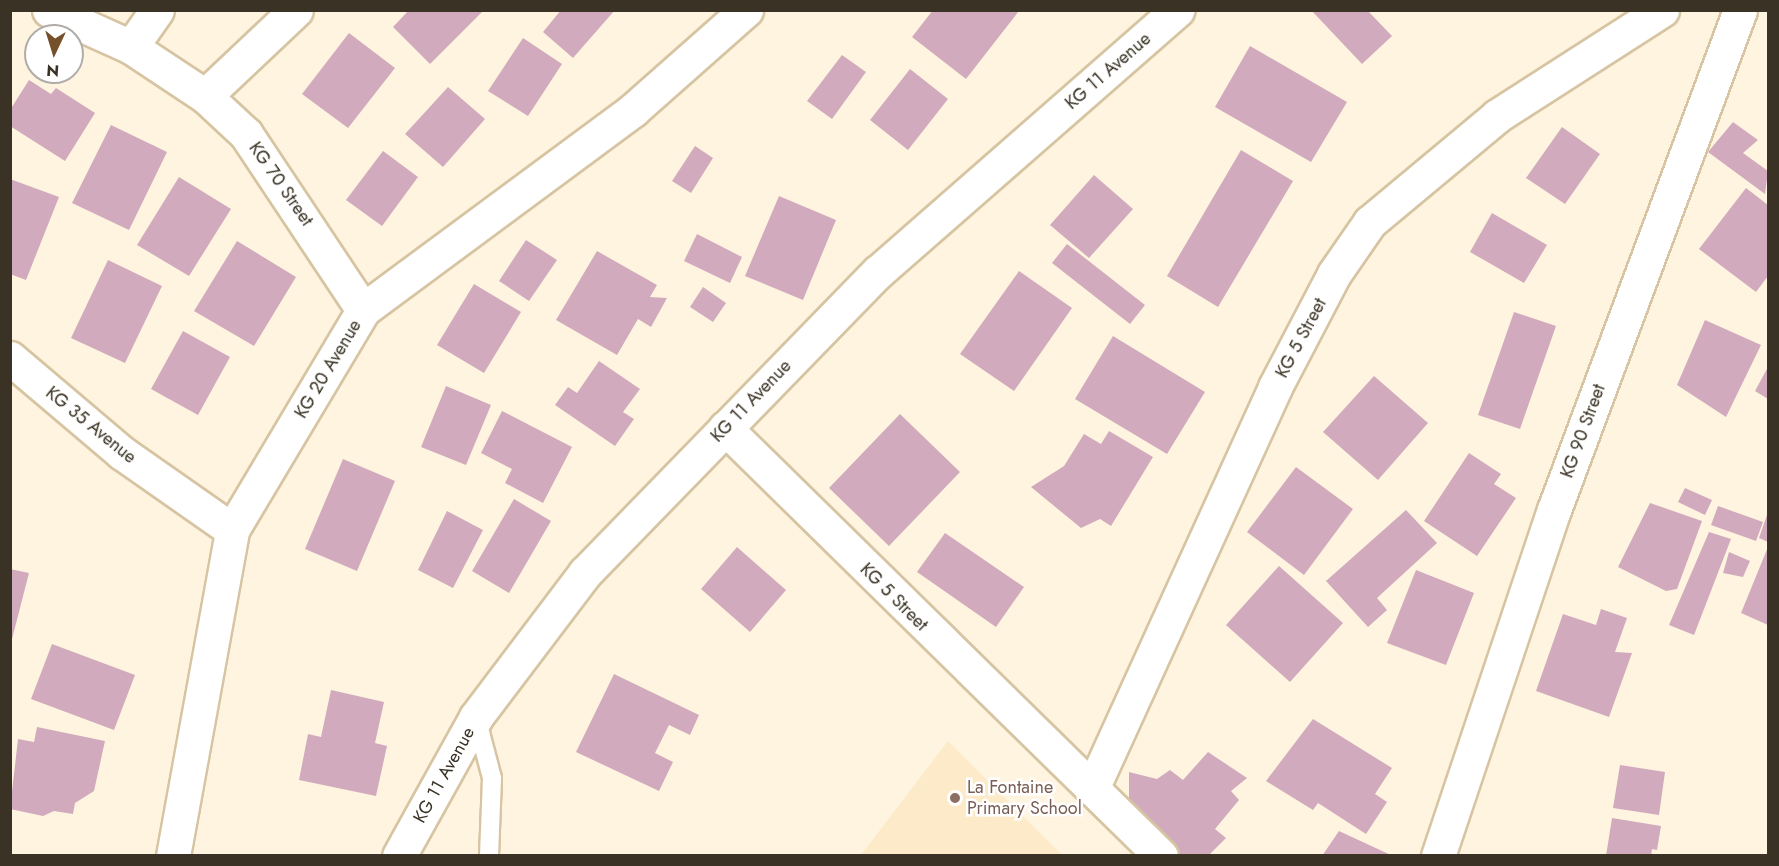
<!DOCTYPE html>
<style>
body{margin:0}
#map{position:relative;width:1779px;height:866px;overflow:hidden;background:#fff4df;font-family:Jost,sans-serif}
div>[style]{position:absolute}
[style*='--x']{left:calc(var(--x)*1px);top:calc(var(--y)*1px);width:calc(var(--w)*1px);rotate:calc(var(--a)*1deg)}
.built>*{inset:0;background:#fceac8}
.building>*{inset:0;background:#d1abbd}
.roads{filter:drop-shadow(2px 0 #d6c4a2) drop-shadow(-2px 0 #d6c4a2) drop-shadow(0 2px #d6c4a2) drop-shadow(0 -2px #d6c4a2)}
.service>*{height:18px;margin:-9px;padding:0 9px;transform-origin:9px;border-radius:9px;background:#fff}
.minor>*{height:33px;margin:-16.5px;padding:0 16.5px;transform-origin:16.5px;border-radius:16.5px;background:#fff}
.secondary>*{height:33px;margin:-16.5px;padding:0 16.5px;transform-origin:16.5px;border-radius:16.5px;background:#fff}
.dots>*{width:16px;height:16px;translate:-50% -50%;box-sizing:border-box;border:3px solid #fff;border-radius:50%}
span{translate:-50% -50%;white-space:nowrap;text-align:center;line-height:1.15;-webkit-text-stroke:5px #fff;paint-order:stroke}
.street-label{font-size:18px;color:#3a3325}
.education-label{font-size:18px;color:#785e54}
.left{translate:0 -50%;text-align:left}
.frame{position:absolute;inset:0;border:12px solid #3a3325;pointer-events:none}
.north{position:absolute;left:24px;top:24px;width:60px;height:60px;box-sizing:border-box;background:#fff;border:2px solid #b0ada8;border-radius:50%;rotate:184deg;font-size:16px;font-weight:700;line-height:24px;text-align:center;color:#3a3325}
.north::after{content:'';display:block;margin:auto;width:21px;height:27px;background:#75502b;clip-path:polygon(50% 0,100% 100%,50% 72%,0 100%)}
</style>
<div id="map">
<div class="built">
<i style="clip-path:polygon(948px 741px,1062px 855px,861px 855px)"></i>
</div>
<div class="building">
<i style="clip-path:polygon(409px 10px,484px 10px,430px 64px,393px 27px)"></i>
<i style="clip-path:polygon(561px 10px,615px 10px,573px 58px,543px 32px)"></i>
<i style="clip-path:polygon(933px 10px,1018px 10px,1019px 11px,966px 79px,912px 37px)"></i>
<i style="clip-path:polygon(1311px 10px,1367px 10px,1392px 36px,1362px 64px)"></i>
<i style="clip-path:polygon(349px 33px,395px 68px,348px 128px,302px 94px)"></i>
<i style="clip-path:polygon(523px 38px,562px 64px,528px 116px,488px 91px)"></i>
<i style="clip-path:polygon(1250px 46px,1347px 102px,1311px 162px,1215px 107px)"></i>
<i style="clip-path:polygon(842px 55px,866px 72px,832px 119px,807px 101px)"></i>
<i style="clip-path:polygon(910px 69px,948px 99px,908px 150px,870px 120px)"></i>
<i style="clip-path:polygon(29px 80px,51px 94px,56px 88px,95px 113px,65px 161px,10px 126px,10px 110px)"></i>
<i style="clip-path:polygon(448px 87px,485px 119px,443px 167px,405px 134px)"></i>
<i style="clip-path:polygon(1733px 122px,1758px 140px,1743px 153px,1768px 171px,1765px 194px,1708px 152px)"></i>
<i style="clip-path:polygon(111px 125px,167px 152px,129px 230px,72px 203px)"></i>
<i style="clip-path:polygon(1562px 127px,1600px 154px,1565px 204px,1526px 178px)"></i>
<i style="clip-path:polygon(695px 146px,713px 158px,691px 193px,672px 181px)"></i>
<i style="clip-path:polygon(1241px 150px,1293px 181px,1218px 307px,1167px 276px)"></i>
<i style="clip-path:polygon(383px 151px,418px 177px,382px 226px,346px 200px)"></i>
<i style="clip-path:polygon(1094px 175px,1133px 209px,1089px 258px,1050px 225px)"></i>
<i style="clip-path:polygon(179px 177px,231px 209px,189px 276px,137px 245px)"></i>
<i style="clip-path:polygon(10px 179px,59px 197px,26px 280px,10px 274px)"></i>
<i style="clip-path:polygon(1746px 188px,1768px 205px,1768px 276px,1756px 292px,1699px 249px)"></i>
<i style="clip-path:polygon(779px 196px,836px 220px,803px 300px,745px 276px)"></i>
<i style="clip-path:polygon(1492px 213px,1547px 245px,1524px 283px,1470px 252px)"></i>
<i style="clip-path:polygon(697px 234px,742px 257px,730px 283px,684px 261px)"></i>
<i style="clip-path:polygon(526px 240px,557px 260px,529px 301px,499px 281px)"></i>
<i style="clip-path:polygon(237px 241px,296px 277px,254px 346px,194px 311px)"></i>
<i style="clip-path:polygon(1067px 244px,1145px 305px,1130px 324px,1052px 263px)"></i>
<i style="clip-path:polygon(597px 251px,657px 285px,650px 297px,667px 298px,651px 327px,638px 319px,617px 355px,556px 320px)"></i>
<i style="clip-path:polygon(108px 260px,162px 286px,125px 363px,71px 338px)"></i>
<i style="clip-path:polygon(1019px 271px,1072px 308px,1014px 391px,960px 354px)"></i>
<i style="clip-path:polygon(474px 284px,521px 312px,484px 373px,437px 345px)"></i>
<i style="clip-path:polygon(703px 287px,726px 303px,713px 322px,690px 307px)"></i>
<i style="clip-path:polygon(1514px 312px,1556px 326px,1520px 429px,1478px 415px)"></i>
<i style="clip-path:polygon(1705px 320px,1761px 345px,1726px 417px,1677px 385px)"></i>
<i style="clip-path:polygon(183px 331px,230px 357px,198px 415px,151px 389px)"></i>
<i style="clip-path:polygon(1113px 336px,1205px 392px,1167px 454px,1075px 399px)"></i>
<i style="clip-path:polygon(599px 361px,640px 389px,623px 412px,634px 419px,615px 446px,555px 405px,568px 387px,577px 393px)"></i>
<i style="clip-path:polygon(1768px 367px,1768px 399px,1755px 391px)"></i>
<i style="clip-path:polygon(1374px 376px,1428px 423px,1378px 480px,1323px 432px)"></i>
<i style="clip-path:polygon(446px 386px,491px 405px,466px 465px,421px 447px)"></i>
<i style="clip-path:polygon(502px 411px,572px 447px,543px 503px,505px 483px,512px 469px,481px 453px)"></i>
<i style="clip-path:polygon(900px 414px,960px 472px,889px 546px,829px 488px)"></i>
<i style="clip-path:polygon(1109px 431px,1153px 457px,1111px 526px,1100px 519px,1081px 528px,1031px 487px,1064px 466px,1084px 434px,1101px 444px)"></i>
<i style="clip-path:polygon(1469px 453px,1501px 474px,1494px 484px,1516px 498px,1477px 556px,1424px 521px)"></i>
<i style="clip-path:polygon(343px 459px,395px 481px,357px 571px,305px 549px)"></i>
<i style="clip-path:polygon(1296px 467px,1353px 509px,1304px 575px,1247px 532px)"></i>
<i style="clip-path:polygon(1685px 488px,1712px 500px,1705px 515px,1678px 502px)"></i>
<i style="clip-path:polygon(514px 499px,551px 521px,509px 593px,472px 571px)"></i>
<i style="clip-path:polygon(1650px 503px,1702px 521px,1677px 589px,1666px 591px,1618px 567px)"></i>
<i style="clip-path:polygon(1718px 506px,1763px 522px,1756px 541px,1711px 525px)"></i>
<i style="clip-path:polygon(1406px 510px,1437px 543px,1377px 598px,1387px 610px,1368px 627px,1326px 581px)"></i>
<i style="clip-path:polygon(447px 511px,483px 530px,453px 588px,418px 570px)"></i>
<i style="clip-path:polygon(1768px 512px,1768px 542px,1759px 538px)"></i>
<i style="clip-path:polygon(1709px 532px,1731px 539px,1694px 635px,1669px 625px)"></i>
<i style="clip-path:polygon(945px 533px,1024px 587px,996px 627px,917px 572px)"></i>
<i style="clip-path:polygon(737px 547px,786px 590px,750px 632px,701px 589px)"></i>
<i style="clip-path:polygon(1768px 547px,1768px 625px,1741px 613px)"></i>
<i style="clip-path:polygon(1729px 552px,1750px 561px,1743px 577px,1723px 573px)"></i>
<i style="clip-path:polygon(1279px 566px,1343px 623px,1290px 682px,1226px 625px)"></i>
<i style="clip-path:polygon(10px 569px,29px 573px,11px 643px,10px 643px)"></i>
<i style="clip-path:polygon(1416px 570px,1474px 593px,1446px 665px,1387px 643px)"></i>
<i style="clip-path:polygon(1601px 609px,1627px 618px,1615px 652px,1632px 653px,1609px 717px,1536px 691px,1563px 614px,1596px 625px)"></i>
<i style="clip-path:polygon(52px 644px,135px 675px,114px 730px,31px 699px)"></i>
<i style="clip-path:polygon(614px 674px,699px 715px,690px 735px,669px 725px,655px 753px,673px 762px,659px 791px,576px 752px)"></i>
<i style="clip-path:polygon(331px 690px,384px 702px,375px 743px,387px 746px,376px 796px,299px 780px,308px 734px,321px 737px)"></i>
<i style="clip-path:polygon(1313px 719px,1392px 768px,1375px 794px,1387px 802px,1366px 834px,1318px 803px,1313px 810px,1266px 781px)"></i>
<i style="clip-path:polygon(37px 727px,105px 741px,94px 791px,75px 803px,73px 814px,54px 811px,43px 816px,10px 809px,18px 739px,34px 742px)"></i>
<i style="clip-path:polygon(1208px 752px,1247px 778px,1231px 791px,1239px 800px,1215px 829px,1226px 838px,1208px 856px,1182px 856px,1129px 811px,1129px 772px,1157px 779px,1170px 770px,1183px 780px)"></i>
<i style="clip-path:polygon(1620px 765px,1665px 772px,1659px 815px,1613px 808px)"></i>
<i style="clip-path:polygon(1612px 818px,1661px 826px,1657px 850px,1652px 849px,1651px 856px,1606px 856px)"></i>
<i style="clip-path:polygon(1339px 831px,1393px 856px,1322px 856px)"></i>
</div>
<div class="roads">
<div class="service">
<i style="--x:476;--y:717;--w:63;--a:75.3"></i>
<i style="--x:492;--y:778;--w:78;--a:92.2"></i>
</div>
<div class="minor">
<i style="--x:49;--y:10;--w:90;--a:24.3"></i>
<i style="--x:131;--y:47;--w:89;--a:33.5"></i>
<i style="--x:205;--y:96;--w:56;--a:42.8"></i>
<i style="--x:246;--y:134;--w:211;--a:56.4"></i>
<i style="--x:131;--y:47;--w:45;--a:-54.9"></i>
<i style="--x:205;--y:96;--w:125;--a:-43.4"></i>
<i style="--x:10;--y:358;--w:147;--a:40.3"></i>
<i style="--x:122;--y:453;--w:134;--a:35"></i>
<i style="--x:725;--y:428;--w:611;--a:44.47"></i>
<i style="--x:1092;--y:789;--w:442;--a:-65.5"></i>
<i style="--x:1275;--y:387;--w:127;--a:-62.4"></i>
<i style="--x:1334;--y:274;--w:63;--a:-55.3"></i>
<i style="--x:1370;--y:222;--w:165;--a:-39.8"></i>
<i style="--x:1497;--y:116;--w:196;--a:-32.7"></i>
<i style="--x:173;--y:856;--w:331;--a:-79.7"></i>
<i style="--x:232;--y:530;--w:256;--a:-59.2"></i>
<i style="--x:363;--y:310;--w:336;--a:-36.5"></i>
<i style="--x:633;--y:110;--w:151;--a:-41.5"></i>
<i style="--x:1438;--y:856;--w:365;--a:-71.5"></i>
<i style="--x:1554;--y:510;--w:533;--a:-69.59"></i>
</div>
<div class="secondary">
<i style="--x:399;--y:856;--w:159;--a:-61"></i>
<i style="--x:476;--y:717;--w:181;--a:-52.9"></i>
<i style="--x:585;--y:573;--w:420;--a:-45.8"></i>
<i style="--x:878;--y:272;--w:398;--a:-41.2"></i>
</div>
</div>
<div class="dots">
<i style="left:955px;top:798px;background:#8d6e63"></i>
</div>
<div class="street-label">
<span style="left:1108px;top:71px;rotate:-41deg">KG 11 Avenue</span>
<span style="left:281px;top:184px;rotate:55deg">KG 70 Street</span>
<span style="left:1301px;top:338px;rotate:-62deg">KG 5 Street</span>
<span style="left:328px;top:369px;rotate:-59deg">KG 20 Avenue</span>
<span style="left:751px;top:401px;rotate:-46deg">KG 11 Avenue</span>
<span style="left:91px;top:425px;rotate:39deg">KG 35 Avenue</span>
<span style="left:1583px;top:431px;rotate:-70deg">KG 90 Street</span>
<span style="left:894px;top:597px;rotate:45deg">KG 5 Street</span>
<span style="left:444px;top:775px;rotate:-61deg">KG 11 Avenue</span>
</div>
<div class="education-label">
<span class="left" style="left:967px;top:798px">La Fontaine<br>Primary School</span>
</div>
<div class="frame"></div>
<div class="north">N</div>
</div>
